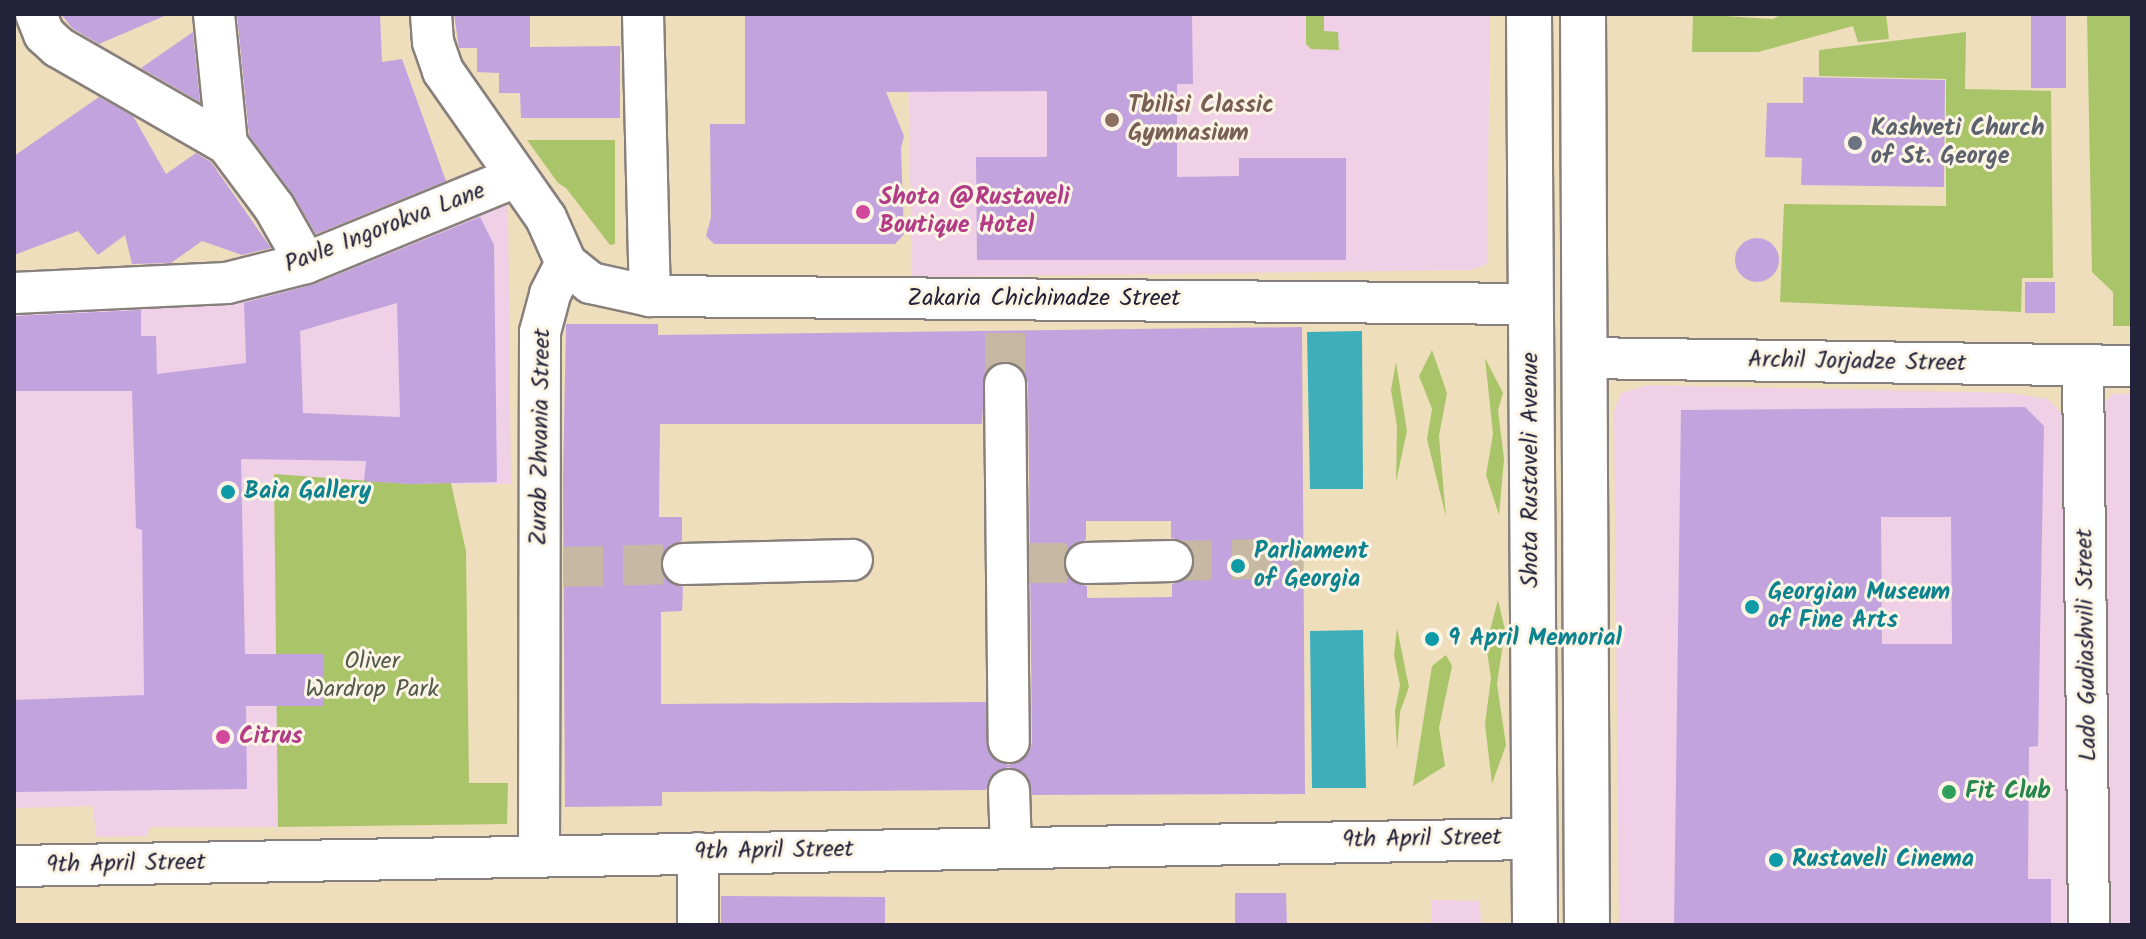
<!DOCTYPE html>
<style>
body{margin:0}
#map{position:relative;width:2146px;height:939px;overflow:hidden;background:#efdebc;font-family:Kalam,sans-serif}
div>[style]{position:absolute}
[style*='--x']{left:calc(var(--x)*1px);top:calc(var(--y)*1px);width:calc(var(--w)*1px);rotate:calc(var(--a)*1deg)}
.built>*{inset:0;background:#efd0e6}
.green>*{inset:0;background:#aac46a}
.water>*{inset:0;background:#3faebb}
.building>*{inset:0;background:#c3a3de}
.round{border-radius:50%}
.minor-tunnel>*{height:40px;margin-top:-20px;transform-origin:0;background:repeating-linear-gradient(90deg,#c6b8a2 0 40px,transparent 0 60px)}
.roads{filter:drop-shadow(2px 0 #88807c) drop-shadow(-2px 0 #88807c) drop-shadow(0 2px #88807c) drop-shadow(0 -2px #88807c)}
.minor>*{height:40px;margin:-20px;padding:0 20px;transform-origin:20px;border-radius:20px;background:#fff}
.major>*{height:44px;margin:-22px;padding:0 22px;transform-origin:22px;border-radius:22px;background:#fff}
.dots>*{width:22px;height:22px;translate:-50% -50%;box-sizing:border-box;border:4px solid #fcf5e5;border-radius:50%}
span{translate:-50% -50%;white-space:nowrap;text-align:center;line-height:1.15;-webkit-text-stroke:6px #fcf5e5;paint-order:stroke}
.education-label{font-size:24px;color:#785e54;font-weight:700}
.left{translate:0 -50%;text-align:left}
.worship-label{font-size:24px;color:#5b616d;font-weight:700}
.hotel-label{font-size:24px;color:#b23c85;font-weight:700}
.street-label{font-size:24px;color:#22223b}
.culture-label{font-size:24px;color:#0d838f;font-weight:700}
.park-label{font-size:24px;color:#525b4b}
.leisure-label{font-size:24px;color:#27864d;font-weight:700}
.frame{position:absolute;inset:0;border:16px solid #22223b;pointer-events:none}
</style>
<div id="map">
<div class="built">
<i style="clip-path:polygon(907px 14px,1490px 14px,1487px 264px,1471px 270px,912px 277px)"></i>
<i style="clip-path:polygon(490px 193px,508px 205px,511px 484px,410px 484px,274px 475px,278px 827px,150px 827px,147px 836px,96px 837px,93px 806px,14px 808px,14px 302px,222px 292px)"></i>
<i style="clip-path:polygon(1648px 385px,2011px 393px,2048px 399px,2069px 421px,2071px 925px,1619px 925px,1614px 412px,1621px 393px)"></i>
<i style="clip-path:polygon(2112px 394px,2132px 394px,2132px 925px,2109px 925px,2098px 410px)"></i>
<i style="clip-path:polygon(1431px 900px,1480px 901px,1481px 925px,1431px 925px)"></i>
</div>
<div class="green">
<i style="clip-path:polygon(1306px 14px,1324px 14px,1324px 31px,1338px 32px,1339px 50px,1311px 49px,1306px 44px)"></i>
<i style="clip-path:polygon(1693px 14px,1773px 19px,1782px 14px,1886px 14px,1889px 39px,1858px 42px,1853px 26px,1758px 52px,1692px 52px)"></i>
<i style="clip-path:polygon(2087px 14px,2132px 14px,2132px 326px,2113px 326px,2113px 292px,2092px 272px)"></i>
<i style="clip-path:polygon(1966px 32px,1965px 89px,2051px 91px,2053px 278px,2022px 278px,2021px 312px,1780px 302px,1784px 204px,1946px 206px,1946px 79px,1819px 76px,1819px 50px)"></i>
<i style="clip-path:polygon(527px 140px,615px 140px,615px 244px,610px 245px,566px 188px,558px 183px)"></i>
<i style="clip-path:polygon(1432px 350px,1447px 393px,1439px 436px,1446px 517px,1427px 439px,1432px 409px,1419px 376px)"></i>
<i style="clip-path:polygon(1485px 358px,1503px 393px,1498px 410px,1504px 459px,1499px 515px,1486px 475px,1493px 434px)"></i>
<i style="clip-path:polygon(1396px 362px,1407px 431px,1396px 482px,1397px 426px,1391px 390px)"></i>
<i style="clip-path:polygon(274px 474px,410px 484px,451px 483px,466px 551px,469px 783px,508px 783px,507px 824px,278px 827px)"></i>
<i style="clip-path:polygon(1498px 600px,1505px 630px,1497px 684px,1506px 745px,1492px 784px,1485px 724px,1491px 678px,1486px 645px)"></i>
<i style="clip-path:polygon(1397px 628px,1409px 687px,1400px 712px,1397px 750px,1395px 711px,1400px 685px,1394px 655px)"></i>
<i style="clip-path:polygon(1446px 655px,1452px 666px,1439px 728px,1445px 766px,1413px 786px,1432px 666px)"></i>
</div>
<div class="water">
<i style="clip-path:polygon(1362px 331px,1363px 489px,1310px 489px,1307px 332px)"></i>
<i style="clip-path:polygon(1363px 630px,1366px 788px,1312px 788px,1310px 631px)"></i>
</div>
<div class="building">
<i style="clip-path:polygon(61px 14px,169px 14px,99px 44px,72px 28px)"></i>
<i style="clip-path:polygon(237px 14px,380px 14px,382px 62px,402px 59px,446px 181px,316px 234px,292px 193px,249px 135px)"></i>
<i style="clip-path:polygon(454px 14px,530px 14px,530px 47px,620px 46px,620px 118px,521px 118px,520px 93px,499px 93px,499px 73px,477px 72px,477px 48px,459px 48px)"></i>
<i style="clip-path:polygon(745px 14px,1192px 14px,1193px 84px,1177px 84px,1177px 177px,1239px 176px,1239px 158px,1346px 158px,1346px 260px,977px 260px,976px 157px,1047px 157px,1047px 91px,886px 92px,904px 136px,901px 148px,904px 234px,895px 244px,714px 244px,706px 236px,711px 217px,710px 124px,745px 124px)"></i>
<i style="clip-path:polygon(2031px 14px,2066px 14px,2066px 88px,2031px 88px)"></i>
<i style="clip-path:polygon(193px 32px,200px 102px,141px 68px)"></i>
<i style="clip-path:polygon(1803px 77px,1945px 80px,1944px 187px,1801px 185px,1802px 158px,1765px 157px,1767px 103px,1803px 103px)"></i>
<i style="clip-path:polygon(99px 97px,133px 116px,166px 174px,196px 153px,211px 162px,271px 248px,242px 255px,202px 241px,171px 263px,132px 264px,125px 235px,98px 255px,78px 231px,14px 255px,14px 156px)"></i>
<i style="clip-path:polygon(evenodd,480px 217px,494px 245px,497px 482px,410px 484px,364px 481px,366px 461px,241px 459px,245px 654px,324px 654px,324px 706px,246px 706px,247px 789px,14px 792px,14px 700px,144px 695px,142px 530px,136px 528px,132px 391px,14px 391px,14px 316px,141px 310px,141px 336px,156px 336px,157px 374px,246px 363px,244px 303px,315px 284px,480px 217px,397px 303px,400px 417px,303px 413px,300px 331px,397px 303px)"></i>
<i class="round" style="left:1735px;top:238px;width:44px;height:44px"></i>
<i style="clip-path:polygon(2025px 282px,2055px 282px,2055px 313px,2025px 313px)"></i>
<i style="clip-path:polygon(evenodd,566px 324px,658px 324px,658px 335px,1302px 327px,1305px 794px,1032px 795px,1028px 777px,1009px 767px,996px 771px,986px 790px,662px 792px,662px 806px,565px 807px,563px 480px,566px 324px,1006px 361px,1024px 372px,1028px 384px,1032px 742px,1029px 753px,1021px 761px,1008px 765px,990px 754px,986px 702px,661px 704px,661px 612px,682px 611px,683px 587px,664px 577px,660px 564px,670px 545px,682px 541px,682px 517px,659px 517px,660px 424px,982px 424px,985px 373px,994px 364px,1006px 361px,566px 324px,1086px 521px,1171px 521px,1171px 538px,1184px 541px,1192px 550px,1192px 571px,1185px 580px,1172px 584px,1172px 597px,1087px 598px,1087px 586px,1076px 583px,1067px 576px,1063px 563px,1073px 544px,1086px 540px,1086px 521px)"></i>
<i style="clip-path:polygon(evenodd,2025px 407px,2044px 426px,2038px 746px,2029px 747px,2028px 879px,2051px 879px,2051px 925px,1674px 925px,1681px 410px,2025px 407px,1881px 517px,1951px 517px,1952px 644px,1882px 644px,1881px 517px)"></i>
<i style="clip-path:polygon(1235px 893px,1286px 893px,1287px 925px,1235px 925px)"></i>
<i style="clip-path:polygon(721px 896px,885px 897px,885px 925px,721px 925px)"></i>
</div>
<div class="minor-tunnel">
<i style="--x:1005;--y:333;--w:51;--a:90"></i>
<i style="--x:1172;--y:561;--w:131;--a:-1.3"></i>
<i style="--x:1027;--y:563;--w:59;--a:0"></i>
<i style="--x:563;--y:567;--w:120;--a:-1.4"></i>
</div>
<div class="roads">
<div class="minor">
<i style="--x:36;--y:14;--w:22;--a:68"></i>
<i style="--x:44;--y:34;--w:19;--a:43"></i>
<i style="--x:58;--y:47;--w:195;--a:29.9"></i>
<i style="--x:227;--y:144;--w:79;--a:53.3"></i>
<i style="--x:274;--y:207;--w:64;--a:60.3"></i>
<i style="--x:214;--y:14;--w:131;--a:84.3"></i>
<i style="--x:431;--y:14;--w:28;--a:86"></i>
<i style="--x:433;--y:42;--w:31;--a:71"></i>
<i style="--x:443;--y:71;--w:179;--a:55"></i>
<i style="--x:546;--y:218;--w:49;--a:66"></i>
<i style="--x:566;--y:263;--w:32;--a:39"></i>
<i style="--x:591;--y:283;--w:60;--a:12.4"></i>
<i style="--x:650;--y:296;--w:880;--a:0.52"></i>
<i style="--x:643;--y:14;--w:282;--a:88.6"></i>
<i style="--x:14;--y:293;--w:213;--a:-2.7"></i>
<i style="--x:227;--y:283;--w:81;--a:-14.2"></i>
<i style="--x:306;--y:263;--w:227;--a:-22.3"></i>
<i style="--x:1583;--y:358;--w:549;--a:0.83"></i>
<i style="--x:2083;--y:365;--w:560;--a:89.39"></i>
<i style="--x:1005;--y:384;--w:358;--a:89.4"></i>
<i style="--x:1086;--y:563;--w:86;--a:-1.3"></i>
<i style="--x:683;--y:564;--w:169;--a:-1.4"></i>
<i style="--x:1009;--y:790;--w:57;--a:88"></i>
<i style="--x:539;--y:856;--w:524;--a:-89.89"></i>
<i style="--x:540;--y:332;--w:39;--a:-75"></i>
<i style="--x:550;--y:294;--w:35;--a:-63"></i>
<i style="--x:14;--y:866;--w:1520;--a:-1.02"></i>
<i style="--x:698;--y:925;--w:72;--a:-90"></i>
</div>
<div class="major">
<i style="--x:1529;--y:14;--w:911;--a:89.62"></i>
<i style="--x:1583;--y:14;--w:911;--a:89.75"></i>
</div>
</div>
<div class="dots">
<i style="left:1112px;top:120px;background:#8d6e63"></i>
<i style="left:1855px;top:143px;background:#6b7280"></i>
<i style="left:863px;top:212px;background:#d1479c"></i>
<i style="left:228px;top:492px;background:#0f9aa8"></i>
<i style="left:1238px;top:566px;background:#0f9aa8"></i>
<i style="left:1752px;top:607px;background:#0f9aa8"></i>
<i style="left:1432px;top:639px;background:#0f9aa8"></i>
<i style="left:223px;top:737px;background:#d1479c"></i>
<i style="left:1949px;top:792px;background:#2e9e5b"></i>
<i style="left:1776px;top:860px;background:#0f9aa8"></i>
</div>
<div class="education-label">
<span class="left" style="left:1128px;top:120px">Tbilisi Classic<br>Gymnasium</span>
</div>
<div class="worship-label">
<span class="left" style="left:1871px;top:143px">Kashveti Church<br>of St. George</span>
</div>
<div class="hotel-label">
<span class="left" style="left:879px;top:212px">Shota @Rustaveli<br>Boutique Hotel</span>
<span class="left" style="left:239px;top:737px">Citrus</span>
</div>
<div class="street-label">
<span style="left:385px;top:228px;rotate:-21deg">Pavle Ingorokva Lane</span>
<span style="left:1044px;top:299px">Zakaria Chichinadze Street</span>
<span style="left:1857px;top:362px;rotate:1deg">Archil Jorjadze Street</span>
<span style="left:541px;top:437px;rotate:-89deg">Zurab Zhvania Street</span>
<span style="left:1531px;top:470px;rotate:-90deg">Shota Rustaveli Avenue</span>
<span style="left:2087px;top:645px;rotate:-91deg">Lado Gudiashvili Street</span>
<span style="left:1422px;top:839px;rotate:-1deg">9th April Street</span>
<span style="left:774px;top:851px;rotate:-1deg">9th April Street</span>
<span style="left:126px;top:864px;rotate:-1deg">9th April Street</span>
</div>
<div class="culture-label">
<span class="left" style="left:244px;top:492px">Baia Gallery</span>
<span class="left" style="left:1254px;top:566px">Parliament<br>of Georgia</span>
<span class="left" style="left:1768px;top:607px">Georgian Museum<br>of Fine Arts</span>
<span class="left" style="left:1448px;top:639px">9 April Memorial</span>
<span class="left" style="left:1792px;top:860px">Rustaveli Cinema</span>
</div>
<div class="park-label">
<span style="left:372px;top:676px">Oliver<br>Wardrop Park</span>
</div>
<div class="leisure-label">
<span class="left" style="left:1965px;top:792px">Fit Club</span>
</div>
<div class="frame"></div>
</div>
